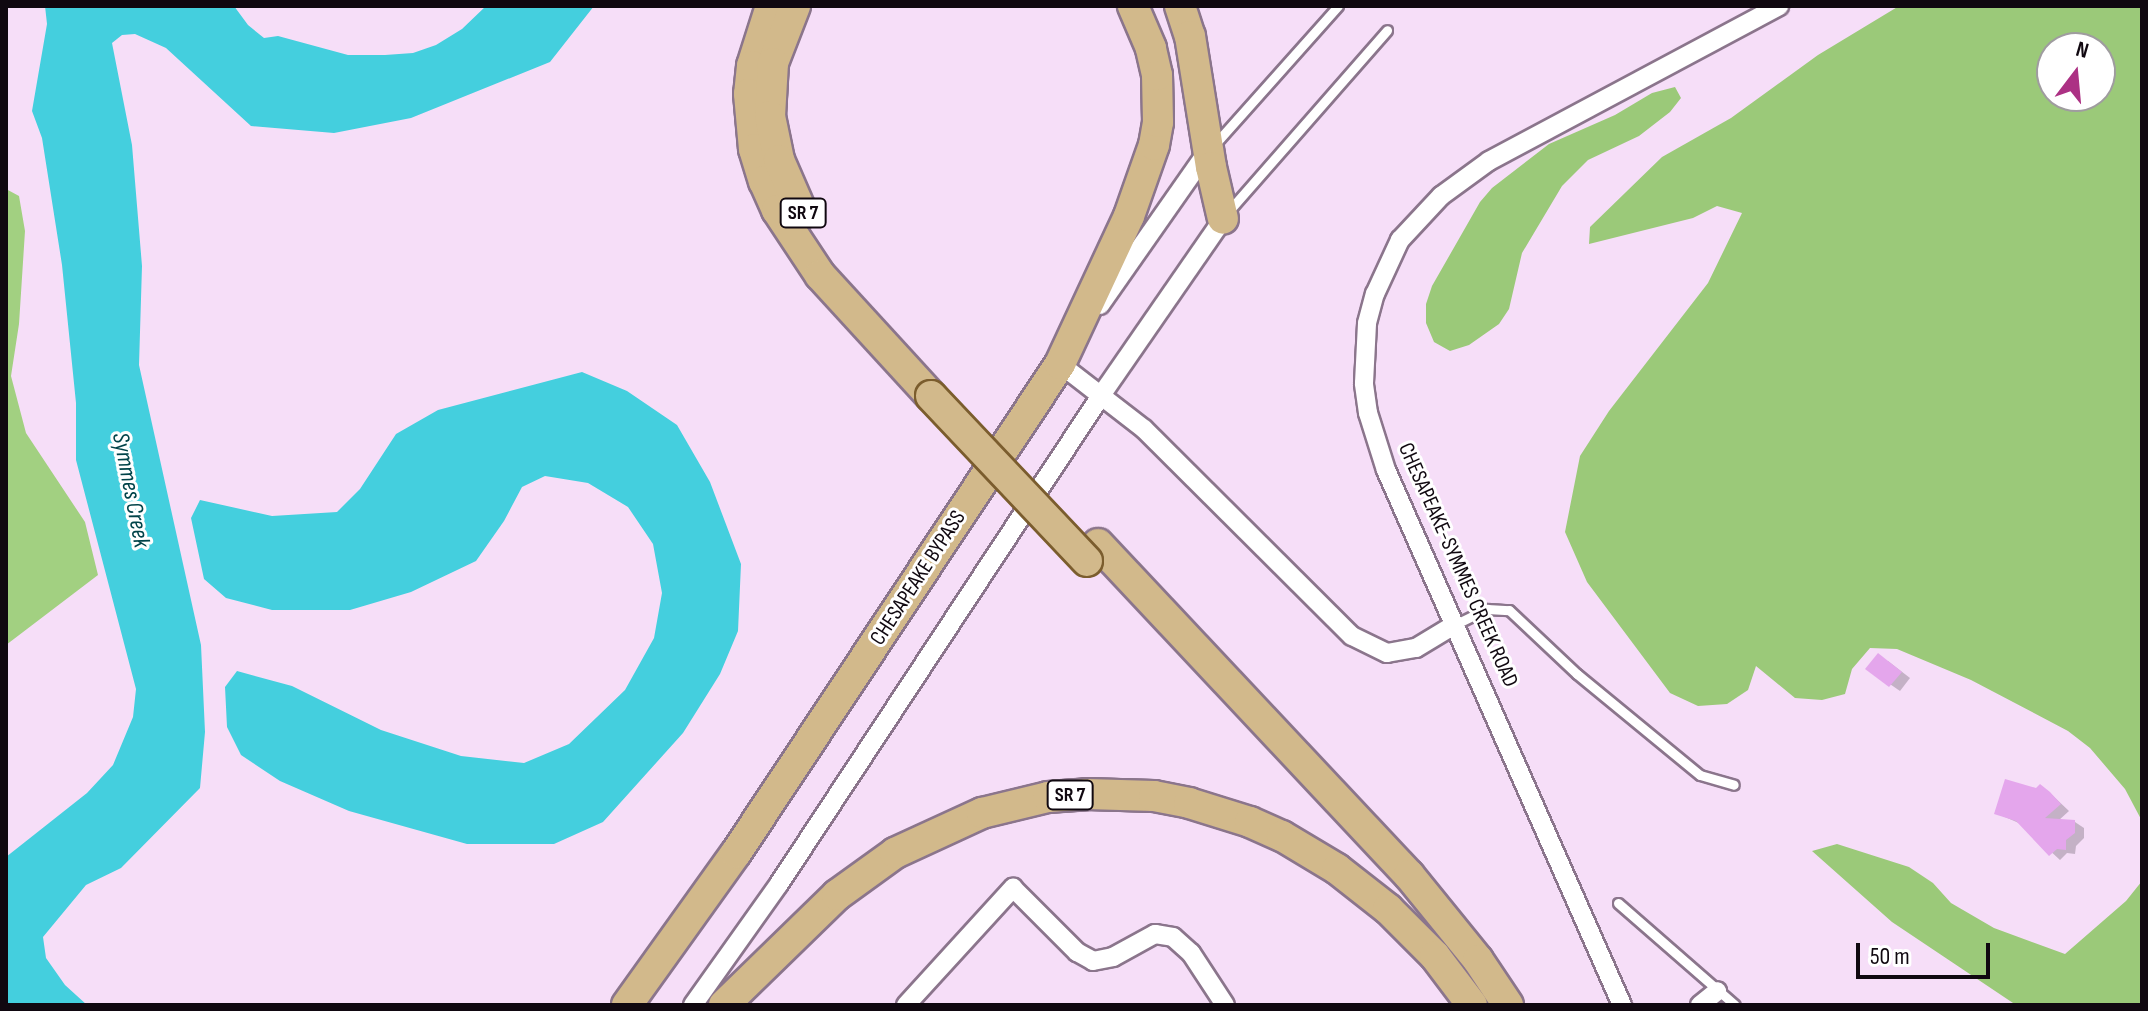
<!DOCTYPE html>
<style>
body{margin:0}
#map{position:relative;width:2148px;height:1011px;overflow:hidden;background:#f6def8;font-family:"Sofia Sans Condensed",sans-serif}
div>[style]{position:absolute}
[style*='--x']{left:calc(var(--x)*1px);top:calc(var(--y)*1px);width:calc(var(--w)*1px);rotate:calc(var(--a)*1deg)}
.green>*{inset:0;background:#a2d081}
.forest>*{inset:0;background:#9bc979}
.water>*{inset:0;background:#44cfde}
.shadow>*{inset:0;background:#0003}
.building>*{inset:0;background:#e4a6ec}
.roads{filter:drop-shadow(2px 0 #8b758c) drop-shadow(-2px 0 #8b758c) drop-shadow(0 2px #8b758c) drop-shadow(0 -2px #8b758c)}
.lane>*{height:9px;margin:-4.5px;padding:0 4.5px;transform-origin:4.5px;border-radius:4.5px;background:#fff}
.street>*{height:18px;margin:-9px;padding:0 9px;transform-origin:9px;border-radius:9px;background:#fff}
.primary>*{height:30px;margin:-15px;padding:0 15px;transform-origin:15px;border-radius:15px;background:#d2b98b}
.bridges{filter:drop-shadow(2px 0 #7b5d2e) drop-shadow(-2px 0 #7b5d2e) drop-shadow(0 2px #7b5d2e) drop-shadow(0 -2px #7b5d2e)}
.primary-bridge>*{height:30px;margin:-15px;padding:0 15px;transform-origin:15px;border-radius:15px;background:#d2b98b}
span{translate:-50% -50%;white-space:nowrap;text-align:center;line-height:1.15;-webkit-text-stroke:6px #fff;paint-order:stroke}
.shield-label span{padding:2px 6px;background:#fff;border:2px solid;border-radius:6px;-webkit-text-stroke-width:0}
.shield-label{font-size:20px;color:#100810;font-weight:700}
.street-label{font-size:22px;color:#100810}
.water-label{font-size:24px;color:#014349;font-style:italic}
.frame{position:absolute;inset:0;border:8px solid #100810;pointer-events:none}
.north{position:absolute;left:2036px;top:32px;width:80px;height:80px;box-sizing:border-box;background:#fff;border:2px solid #9f9c9f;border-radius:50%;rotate:16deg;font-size:22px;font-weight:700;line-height:32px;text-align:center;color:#100810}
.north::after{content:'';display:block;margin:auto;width:28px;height:36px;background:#ac3184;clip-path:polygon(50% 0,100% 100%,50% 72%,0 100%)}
.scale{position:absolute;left:1856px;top:943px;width:134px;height:36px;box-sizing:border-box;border:4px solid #100810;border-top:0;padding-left:10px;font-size:24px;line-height:28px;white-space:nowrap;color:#100810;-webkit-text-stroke:6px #fff;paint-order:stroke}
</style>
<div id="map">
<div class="green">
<i style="clip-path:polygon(6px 189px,19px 196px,25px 231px,19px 324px,11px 376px,26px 433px,85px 522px,98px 575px,6px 645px)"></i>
</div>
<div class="forest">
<i style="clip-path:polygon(evenodd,1899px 6px,2142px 6px,2142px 821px,2125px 789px,2090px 748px,2068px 731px,1971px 680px,1897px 649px,1870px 648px,1852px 669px,1845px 694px,1822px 700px,1795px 698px,1756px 666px,1748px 690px,1727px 704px,1698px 706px,1670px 693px,1587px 582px,1565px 532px,1580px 456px,1609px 411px,1708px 283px,1742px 213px,1717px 206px,1693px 218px,1589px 244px,1590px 227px,1662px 157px,1731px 118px,1818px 55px,1899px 6px,2052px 48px,2100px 48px,2100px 96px,2052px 96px,2052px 48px)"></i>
<i style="clip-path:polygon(1675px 87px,1681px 98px,1670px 112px,1639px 136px,1588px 160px,1562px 186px,1522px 253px,1509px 309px,1499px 324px,1469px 345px,1450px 351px,1434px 342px,1426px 323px,1426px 304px,1432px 286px,1480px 202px,1492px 188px,1549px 144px,1615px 115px,1652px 93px)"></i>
<i style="clip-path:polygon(1837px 844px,1909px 867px,1933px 883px,1951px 903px,1994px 928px,2065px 954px,2126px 901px,2142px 881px,2142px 1005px,2016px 1005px,1892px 922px,1812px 851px)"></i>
</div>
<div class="water">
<i style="clip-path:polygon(45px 6px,234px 6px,248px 25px,264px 38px,278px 36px,348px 55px,385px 55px,413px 53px,436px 45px,462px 29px,486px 6px,594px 6px,550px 62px,411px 118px,334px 133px,251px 126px,166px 48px,135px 34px,122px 35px,112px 43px,132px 145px,142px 266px,139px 365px,201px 645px,205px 732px,200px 788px,121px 868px,86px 885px,43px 937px,46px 958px,65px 985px,87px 1005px,6px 1005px,6px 857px,87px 793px,113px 765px,133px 717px,136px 689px,76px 460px,76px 403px,62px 265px,42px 138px,32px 111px,47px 24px)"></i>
<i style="clip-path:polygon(582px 372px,627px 391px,677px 425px,710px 482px,741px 564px,738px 631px,720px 674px,683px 733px,603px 822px,554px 844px,467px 844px,349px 811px,280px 781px,241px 755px,227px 727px,225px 687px,237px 671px,292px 686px,381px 730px,461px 756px,524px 763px,569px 744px,625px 690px,654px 638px,662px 593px,653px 544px,628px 507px,588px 483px,545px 476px,522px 487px,504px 521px,476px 561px,411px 592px,350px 610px,272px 610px,226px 598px,204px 579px,191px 518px,200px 500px,272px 516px,337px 512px,360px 489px,396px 434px,438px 410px)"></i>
</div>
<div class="shadow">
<i style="clip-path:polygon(1888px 661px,1910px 678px,1900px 691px,1868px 669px)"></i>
<i style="clip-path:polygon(2050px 793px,2069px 811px,2058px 821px,2075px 822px,2084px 828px,2084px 838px,2076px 846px,2075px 854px,2067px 853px,2060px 860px,2021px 824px,1996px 813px)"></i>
</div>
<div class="building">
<i style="clip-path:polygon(1878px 653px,1902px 672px,1889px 687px,1865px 669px)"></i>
<i style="clip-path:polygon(2005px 779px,2036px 788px,2040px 784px,2050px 792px,2061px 804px,2045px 818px,2075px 820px,2075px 833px,2066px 840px,2066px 850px,2057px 849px,2049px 856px,2016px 821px,1994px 814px)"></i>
</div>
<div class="roads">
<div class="lane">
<i style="--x:1215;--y:144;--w:185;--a:-48.3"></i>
<i style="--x:1227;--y:213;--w:243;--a:-48.8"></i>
<i style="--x:1454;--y:625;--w:37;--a:-26"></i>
<i style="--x:1487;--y:609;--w:22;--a:3"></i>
<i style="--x:1509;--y:610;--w:93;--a:43.3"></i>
<i style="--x:1577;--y:674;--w:159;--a:39.4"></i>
<i style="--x:1700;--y:775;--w:35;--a:16"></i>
<i style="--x:1618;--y:903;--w:155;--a:41.1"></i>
</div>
<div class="street">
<i style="--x:1100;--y:305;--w:188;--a:-55"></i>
<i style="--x:1066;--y:356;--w:10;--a:127"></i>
<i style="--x:1060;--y:364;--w:106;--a:37.7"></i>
<i style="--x:1144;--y:429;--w:293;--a:44.9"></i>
<i style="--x:1352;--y:636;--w:39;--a:26"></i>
<i style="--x:1387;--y:653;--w:29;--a:-10"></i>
<i style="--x:1416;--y:648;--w:44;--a:-31.2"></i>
<i style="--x:693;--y:1005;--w:148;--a:-54.6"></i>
<i style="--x:779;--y:884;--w:587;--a:-56.61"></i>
<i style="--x:1102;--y:394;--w:213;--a:-55.3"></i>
<i style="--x:906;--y:1005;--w:159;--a:-47.6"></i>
<i style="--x:1013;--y:888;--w:91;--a:45"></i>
<i style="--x:1077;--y:952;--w:18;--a:29"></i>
<i style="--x:1093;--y:961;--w:20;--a:-11"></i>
<i style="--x:1113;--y:957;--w:48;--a:-28.7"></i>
<i style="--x:1155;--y:934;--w:18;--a:9"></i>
<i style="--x:1173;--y:937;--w:24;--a:42"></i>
<i style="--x:1191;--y:953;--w:62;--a:56.8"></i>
<i style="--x:1622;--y:1005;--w:585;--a:-113.8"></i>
<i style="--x:1386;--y:470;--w:60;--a:-107.5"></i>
<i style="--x:1368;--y:413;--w:30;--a:-98"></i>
<i style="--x:1364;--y:383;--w:60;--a:-87.1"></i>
<i style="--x:1367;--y:323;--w:30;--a:-75"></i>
<i style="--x:1375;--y:294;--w:60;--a:-65.2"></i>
<i style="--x:1400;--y:240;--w:60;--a:-47"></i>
<i style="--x:1441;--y:196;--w:59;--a:-36.1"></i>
<i style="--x:1489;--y:161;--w:329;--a:-28.1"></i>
<i style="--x:1700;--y:1005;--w:22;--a:-39"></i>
</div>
<div class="primary">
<i style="--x:771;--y:6;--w:63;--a:107.6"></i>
<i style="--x:752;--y:66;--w:28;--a:96"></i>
<i style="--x:749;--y:94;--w:55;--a:84.8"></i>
<i style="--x:754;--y:149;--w:34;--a:73"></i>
<i style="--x:764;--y:181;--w:32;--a:66"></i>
<i style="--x:777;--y:210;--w:78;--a:56.5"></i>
<i style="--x:820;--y:275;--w:164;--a:47.5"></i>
<i style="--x:795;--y:6;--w:61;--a:111.1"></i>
<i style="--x:773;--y:63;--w:53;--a:93.2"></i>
<i style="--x:770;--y:116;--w:45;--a:78.4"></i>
<i style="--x:779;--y:160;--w:58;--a:66.5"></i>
<i style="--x:1180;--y:6;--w:32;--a:72"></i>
<i style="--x:1190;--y:36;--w:133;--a:80.9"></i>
<i style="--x:1211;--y:167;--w:53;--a:77"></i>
<i style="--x:1098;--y:544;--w:454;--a:46.8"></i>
<i style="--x:1409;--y:875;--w:109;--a:50.9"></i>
<i style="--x:1478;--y:960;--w:54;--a:56.3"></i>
<i style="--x:627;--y:1005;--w:187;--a:-54.4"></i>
<i style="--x:736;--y:853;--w:587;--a:-56.47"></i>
<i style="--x:1060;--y:364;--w:163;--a:-65"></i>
<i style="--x:1129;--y:216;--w:75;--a:-70.6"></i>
<i style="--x:1154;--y:145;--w:23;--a:-80"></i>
<i style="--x:1158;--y:122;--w:47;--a:-91.2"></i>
<i style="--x:1157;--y:75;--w:28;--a:-103"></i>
<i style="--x:1151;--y:48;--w:46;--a:-113.2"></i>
<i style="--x:724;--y:1005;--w:158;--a:-44.2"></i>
<i style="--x:837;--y:895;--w:72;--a:-35.9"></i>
<i style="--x:895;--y:853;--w:96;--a:-24.7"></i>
<i style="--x:982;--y:813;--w:68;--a:-13.6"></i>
<i style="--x:1048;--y:797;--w:39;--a:-4"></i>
<i style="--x:1087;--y:794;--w:67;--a:1.7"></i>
<i style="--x:1154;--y:796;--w:36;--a:11"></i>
<i style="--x:1189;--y:803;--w:64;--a:17.3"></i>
<i style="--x:1250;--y:822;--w:35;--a:24"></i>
<i style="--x:1282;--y:836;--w:64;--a:31"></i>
<i style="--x:1337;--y:869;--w:65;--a:38.1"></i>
<i style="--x:1388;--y:909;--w:66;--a:45"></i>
<i style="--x:1435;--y:956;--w:61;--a:52.9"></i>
</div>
</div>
<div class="bridges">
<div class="primary-bridge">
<i style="--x:931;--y:396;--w:227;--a:46.6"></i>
</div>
</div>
<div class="shield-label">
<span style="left:803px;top:213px">SR 7</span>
<span style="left:1070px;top:795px">SR 7</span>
</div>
<div class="street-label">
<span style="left:1458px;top:565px;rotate:66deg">CHESAPEAKE-SYMMES CREEK ROAD</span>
<span style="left:918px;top:578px;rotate:-57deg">CHESAPEAKE BYPASS</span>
</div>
<div class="water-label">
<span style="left:131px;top:490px;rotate:79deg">Symmes Creek</span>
</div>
<div class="frame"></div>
<div class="north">N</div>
<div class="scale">50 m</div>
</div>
